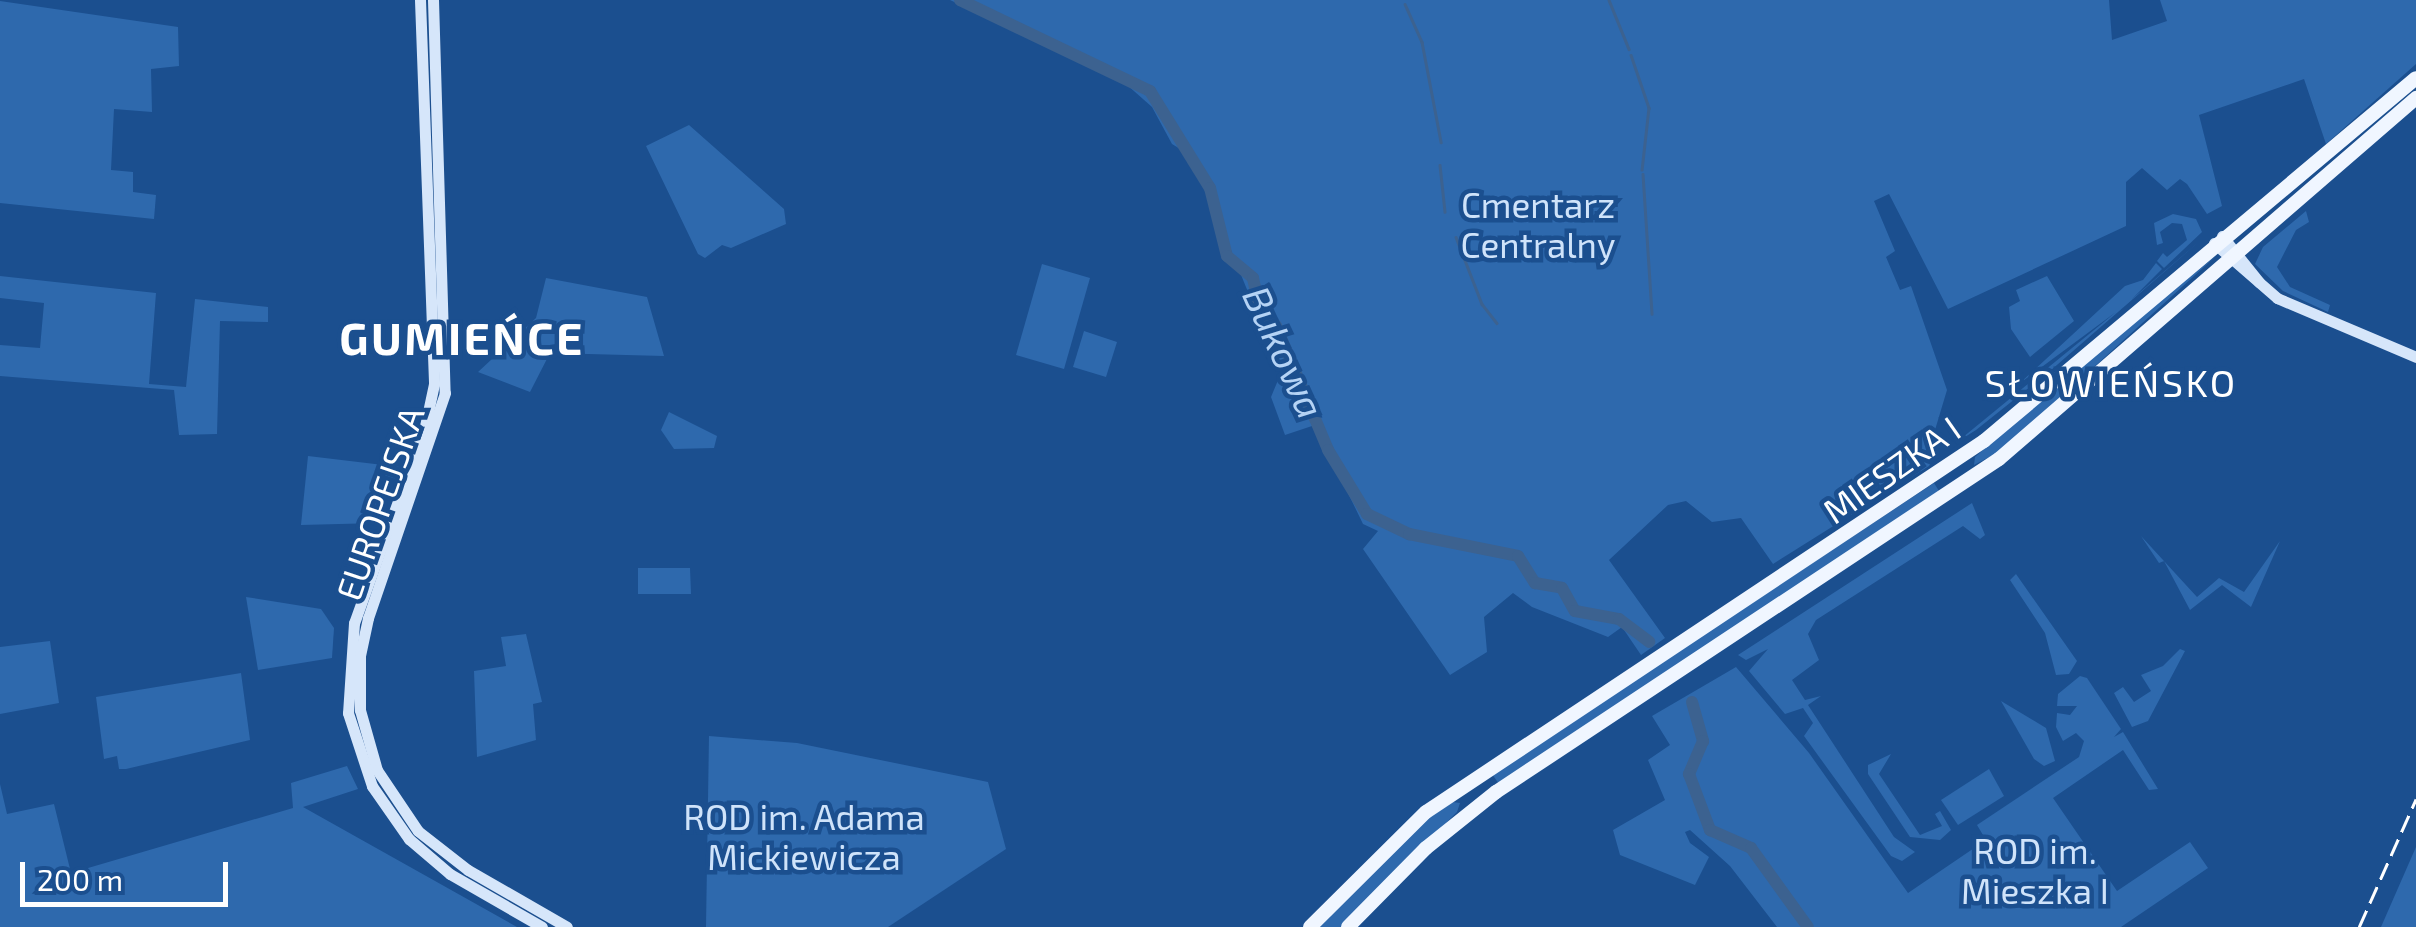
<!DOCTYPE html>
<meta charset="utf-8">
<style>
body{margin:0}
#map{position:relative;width:2416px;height:927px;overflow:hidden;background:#1b4f8f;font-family:"Exo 2",sans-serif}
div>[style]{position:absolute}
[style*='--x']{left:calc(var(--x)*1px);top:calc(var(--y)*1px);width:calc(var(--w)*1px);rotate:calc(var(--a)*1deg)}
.green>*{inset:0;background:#2e69ad}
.stream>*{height:2.5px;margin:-1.25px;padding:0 1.25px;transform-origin:1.25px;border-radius:1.25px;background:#3c6290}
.river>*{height:12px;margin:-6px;padding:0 6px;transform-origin:6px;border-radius:6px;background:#3c6290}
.secondary>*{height:11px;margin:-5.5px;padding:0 5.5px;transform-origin:5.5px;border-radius:5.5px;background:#d6e6fa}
.primary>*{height:14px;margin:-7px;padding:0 7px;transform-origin:7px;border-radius:7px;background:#f0f6ff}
.rail>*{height:2.5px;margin-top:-1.25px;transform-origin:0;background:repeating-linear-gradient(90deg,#fff 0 18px,transparent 0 26px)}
span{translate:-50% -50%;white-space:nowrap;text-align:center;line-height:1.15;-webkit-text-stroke:9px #1b4f8f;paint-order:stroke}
.park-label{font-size:35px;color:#cfe3fa}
.street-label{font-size:35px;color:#fff}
.water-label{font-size:38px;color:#b5d3f5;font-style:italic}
.neighbourhood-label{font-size:38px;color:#fff;letter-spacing:2.5px}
.district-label{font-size:45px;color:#fff;font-weight:700;letter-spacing:2.5px}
.scale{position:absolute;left:20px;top:862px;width:208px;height:45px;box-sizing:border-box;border:5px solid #fff;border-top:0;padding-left:12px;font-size:30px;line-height:35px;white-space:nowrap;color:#fff;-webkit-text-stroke:8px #1b4f8f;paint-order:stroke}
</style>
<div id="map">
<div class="green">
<i style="clip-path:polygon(950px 0,2109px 0,2112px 40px,2167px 21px,2160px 0,2416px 0,2416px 64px,2326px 144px,2304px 79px,2199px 115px,2222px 206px,2207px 214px,2187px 184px,2180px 179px,2167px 190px,2142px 168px,2126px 182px,2126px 226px,1948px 309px,1889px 194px,1874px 201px,1895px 251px,1886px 257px,1900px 290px,1911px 286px,1947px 390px,1935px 430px,1937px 453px,1929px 466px,1773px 564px,1741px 518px,1712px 522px,1686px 501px,1668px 505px,1609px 560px,1665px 638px,1641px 655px,1622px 627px,1608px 637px,1532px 607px,1513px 593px,1484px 617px,1487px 652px,1450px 675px,1363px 549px,1378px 531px,1363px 524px,1315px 425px,1285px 435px,1271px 397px,1281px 373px,1193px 157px,1172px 144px,1152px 107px,1126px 84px)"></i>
<i style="clip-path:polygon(0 1px,178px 27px,179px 66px,151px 69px,152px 112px,114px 109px,111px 170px,133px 172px,133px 192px,156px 195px,154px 219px,0 203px)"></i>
<i style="clip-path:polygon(689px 125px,784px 209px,786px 224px,731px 248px,722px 245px,705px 258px,698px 254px,646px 146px)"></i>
<i style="clip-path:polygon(2306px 211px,2309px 222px,2296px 230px,2277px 267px,2290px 287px,2330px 305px,2328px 312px,2283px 291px,2255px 264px,2263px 247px)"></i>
<i style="clip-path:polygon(2173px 214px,2196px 219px,2202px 232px,2164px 268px,2157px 261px,2163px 253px,2167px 257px,2187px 240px,2182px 224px,2172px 223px,2160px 232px,2163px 243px,2157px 245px,2154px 223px)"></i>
<i style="clip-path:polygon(2201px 240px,2050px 371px,1976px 430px,1957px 442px,2116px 312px,2020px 383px,2125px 286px,2143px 280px,2156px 263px,2162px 269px,2132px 299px)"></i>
<i style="clip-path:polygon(2216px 256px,2003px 450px,1974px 465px,1975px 457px,2067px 376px)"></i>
<i style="clip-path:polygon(1042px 264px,1090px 278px,1064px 369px,1016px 355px)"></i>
<i style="clip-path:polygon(0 276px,156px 293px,149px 384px,186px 387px,195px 299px,268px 307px,268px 322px,220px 321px,217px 434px,179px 435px,174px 390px,0 376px,0 345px,40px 348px,44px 303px,0 298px)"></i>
<i style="clip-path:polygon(2047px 276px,2074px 321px,2030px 357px,2011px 329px,2009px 307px,2020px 301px,2016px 290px)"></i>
<i style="clip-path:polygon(546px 278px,647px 297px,664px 356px,550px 353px,530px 392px,478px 372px,536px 318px)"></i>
<i style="clip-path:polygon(1084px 331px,1117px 342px,1106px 377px,1073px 367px)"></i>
<i style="clip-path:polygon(669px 412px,717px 436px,714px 448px,674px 449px,661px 430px)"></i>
<i style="clip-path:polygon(308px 456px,400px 467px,378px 523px,301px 525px)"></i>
<i style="clip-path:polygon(1934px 483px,1939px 491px,1499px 784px,1492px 774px)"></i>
<i style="clip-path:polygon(1972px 503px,1985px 535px,1980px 539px,1963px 526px,1816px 620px,1808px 634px,1819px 660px,1792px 680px,1805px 700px,1821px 696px,1808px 705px,1894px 837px,1915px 852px,1902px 861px,1891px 856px,1804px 736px,1813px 723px,1803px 708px,1785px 714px,1749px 671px,1768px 649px,1746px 660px,1738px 655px)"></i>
<i style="clip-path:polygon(2141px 536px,2197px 597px,2219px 578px,2244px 592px,2280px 541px,2251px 607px,2222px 585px,2190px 610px,2164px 561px,2159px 563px)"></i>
<i style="clip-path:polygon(638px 568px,690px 568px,691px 594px,638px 594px)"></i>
<i style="clip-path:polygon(2016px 574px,2077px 661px,2069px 674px,2056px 675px,2045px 633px,2010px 580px)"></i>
<i style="clip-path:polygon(246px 597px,321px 609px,334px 628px,332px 658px,258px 670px)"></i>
<i style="clip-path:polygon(526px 634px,542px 702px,533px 704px,536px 740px,477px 757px,474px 671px,506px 666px,501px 637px)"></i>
<i style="clip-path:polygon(50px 641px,59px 703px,0 714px,0 647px)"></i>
<i style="clip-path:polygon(2180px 649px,2185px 651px,2148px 721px,2132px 727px,2114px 693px,2123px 687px,2134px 702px,2151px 691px,2141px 675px,2163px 666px)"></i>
<i style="clip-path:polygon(1736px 667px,1809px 753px,1908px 893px,1986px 840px,1977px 825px,2079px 757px,2084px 741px,2076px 733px,2063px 741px,2056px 727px,2057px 713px,2070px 715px,2077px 706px,2057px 706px,2058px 694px,2080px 676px,2087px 678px,2121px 729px,2114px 737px,2123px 732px,2158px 789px,2149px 790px,2123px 750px,2053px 798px,2117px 891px,2190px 842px,2208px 868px,2121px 927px,1777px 927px,1730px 866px,1690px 830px,1685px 832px,1690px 843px,1709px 857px,1695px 885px,1620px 855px,1613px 830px,1665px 800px,1648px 760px,1670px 745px,1652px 716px)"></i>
<i style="clip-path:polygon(241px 673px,250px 740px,126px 769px,119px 769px,117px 756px,104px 759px,96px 697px)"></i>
<i style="clip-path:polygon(2001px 701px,2046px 728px,2055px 761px,2044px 766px,2034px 759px)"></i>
<i style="clip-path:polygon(709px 736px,797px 743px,988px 782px,1006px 849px,888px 927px,706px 927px)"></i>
<i style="clip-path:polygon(1891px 754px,1879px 774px,1920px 835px,1942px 826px,1935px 814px,1940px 811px,1951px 830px,1940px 840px,1910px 837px,1868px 774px,1868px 765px)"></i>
<i style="clip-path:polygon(347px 766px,358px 789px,303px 807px,517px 927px,0 927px,0 784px,7px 814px,54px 804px,71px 873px,293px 808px,291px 783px)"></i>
<i style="clip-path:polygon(1989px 769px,2004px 796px,1958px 825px,1941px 800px)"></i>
<i style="clip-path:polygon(1453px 802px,1460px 803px,1457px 812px,1342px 927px,1314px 927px,1407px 831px)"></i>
<i style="clip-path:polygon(2416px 847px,2416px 927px,2381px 927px)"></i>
</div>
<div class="stream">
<i style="--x:1609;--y:0;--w:53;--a:67.8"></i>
<i style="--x:1405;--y:4;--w:42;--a:65.9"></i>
<i style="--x:1422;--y:42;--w:102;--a:79.2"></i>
<i style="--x:1631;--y:55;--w:56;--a:71.2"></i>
<i style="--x:1649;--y:108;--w:62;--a:96.4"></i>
<i style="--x:1440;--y:165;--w:47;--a:83.9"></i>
<i style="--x:1643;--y:174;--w:140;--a:86.3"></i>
<i style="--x:1456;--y:237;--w:72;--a:68.8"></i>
<i style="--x:1482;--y:304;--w:24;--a:52"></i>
</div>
<div class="river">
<i style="--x:960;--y:0;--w:211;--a:25.6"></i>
<i style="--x:1150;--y:91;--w:114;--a:58.3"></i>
<i style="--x:1210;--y:188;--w:70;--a:76"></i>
<i style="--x:1227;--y:256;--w:34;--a:40"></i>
<i style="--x:1253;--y:278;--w:30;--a:78"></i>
<i style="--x:1259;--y:307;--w:25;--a:48"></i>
<i style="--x:1276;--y:326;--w:134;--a:67.2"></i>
<i style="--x:1328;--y:450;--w:75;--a:58.6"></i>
<i style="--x:1367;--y:514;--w:47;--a:25.5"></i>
<i style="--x:1409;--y:534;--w:111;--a:11.4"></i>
<i style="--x:1518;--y:556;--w:32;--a:58"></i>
<i style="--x:1535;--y:583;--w:27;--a:10"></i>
<i style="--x:1562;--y:588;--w:26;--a:61"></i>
<i style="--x:1575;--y:611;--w:45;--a:10.3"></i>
<i style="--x:1619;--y:619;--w:38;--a:37"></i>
<i style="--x:1692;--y:702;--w:41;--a:74.2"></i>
<i style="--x:1703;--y:741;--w:36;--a:113"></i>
<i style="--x:1689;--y:774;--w:60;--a:69.4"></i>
<i style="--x:1710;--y:830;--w:45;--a:23.7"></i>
<i style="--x:1751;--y:848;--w:97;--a:54.2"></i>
</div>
<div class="secondary">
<i style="--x:420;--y:0;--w:384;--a:87.9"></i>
<i style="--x:434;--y:384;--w:43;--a:102.1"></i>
<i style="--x:425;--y:426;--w:209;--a:109.8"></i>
<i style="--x:354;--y:623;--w:90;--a:93.8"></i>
<i style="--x:348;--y:713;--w:77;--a:71.8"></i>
<i style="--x:372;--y:786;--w:65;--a:55.1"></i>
<i style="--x:409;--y:839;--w:54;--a:40.5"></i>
<i style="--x:450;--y:874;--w:106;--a:29.9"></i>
<i style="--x:433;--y:0;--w:393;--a:88.3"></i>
<i style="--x:445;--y:393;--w:238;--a:108.9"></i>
<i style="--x:368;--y:618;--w:39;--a:102"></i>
<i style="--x:360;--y:656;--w:54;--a:90"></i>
<i style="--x:360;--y:710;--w:62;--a:74.2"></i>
<i style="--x:377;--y:770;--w:73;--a:56.1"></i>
<i style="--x:418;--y:831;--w:63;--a:38"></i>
<i style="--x:468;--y:870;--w:114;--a:29.9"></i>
<i style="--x:2222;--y:236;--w:59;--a:51.2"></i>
<i style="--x:2214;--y:243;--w:84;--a:41.1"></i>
<i style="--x:2277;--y:298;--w:151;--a:23"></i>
</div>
<div class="primary">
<i style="--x:1310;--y:927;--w:163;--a:-44.8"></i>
<i style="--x:1426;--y:812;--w:670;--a:-33.62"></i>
<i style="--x:1984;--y:441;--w:564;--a:-40.04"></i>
<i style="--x:1348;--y:927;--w:111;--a:-45.4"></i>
<i style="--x:1426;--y:848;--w:90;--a:-38.7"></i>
<i style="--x:1496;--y:792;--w:603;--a:-33.51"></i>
<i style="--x:1999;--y:459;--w:552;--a:-40.88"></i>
</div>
<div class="rail">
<i style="--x:2359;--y:927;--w:140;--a:-66"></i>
</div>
<div class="park-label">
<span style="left:1538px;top:224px">Cmentarz<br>Centralny</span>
<span style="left:804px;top:836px">ROD im. Adama<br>Mickiewicza</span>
<span style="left:2035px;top:870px">ROD im.<br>Mieszka I</span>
</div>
<div class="street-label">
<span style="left:1891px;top:469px;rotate:-35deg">MIESZKA I</span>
<span style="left:379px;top:503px;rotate:-71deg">EUROPEJSKA</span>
</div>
<div class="water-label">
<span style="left:1284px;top:352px;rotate:65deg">Bukowa</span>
</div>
<div class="neighbourhood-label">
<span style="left:2111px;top:383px">SŁOWIEŃSKO</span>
</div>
<div class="district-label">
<span style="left:462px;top:338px">GUMIEŃCE</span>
</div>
<div class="scale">200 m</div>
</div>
